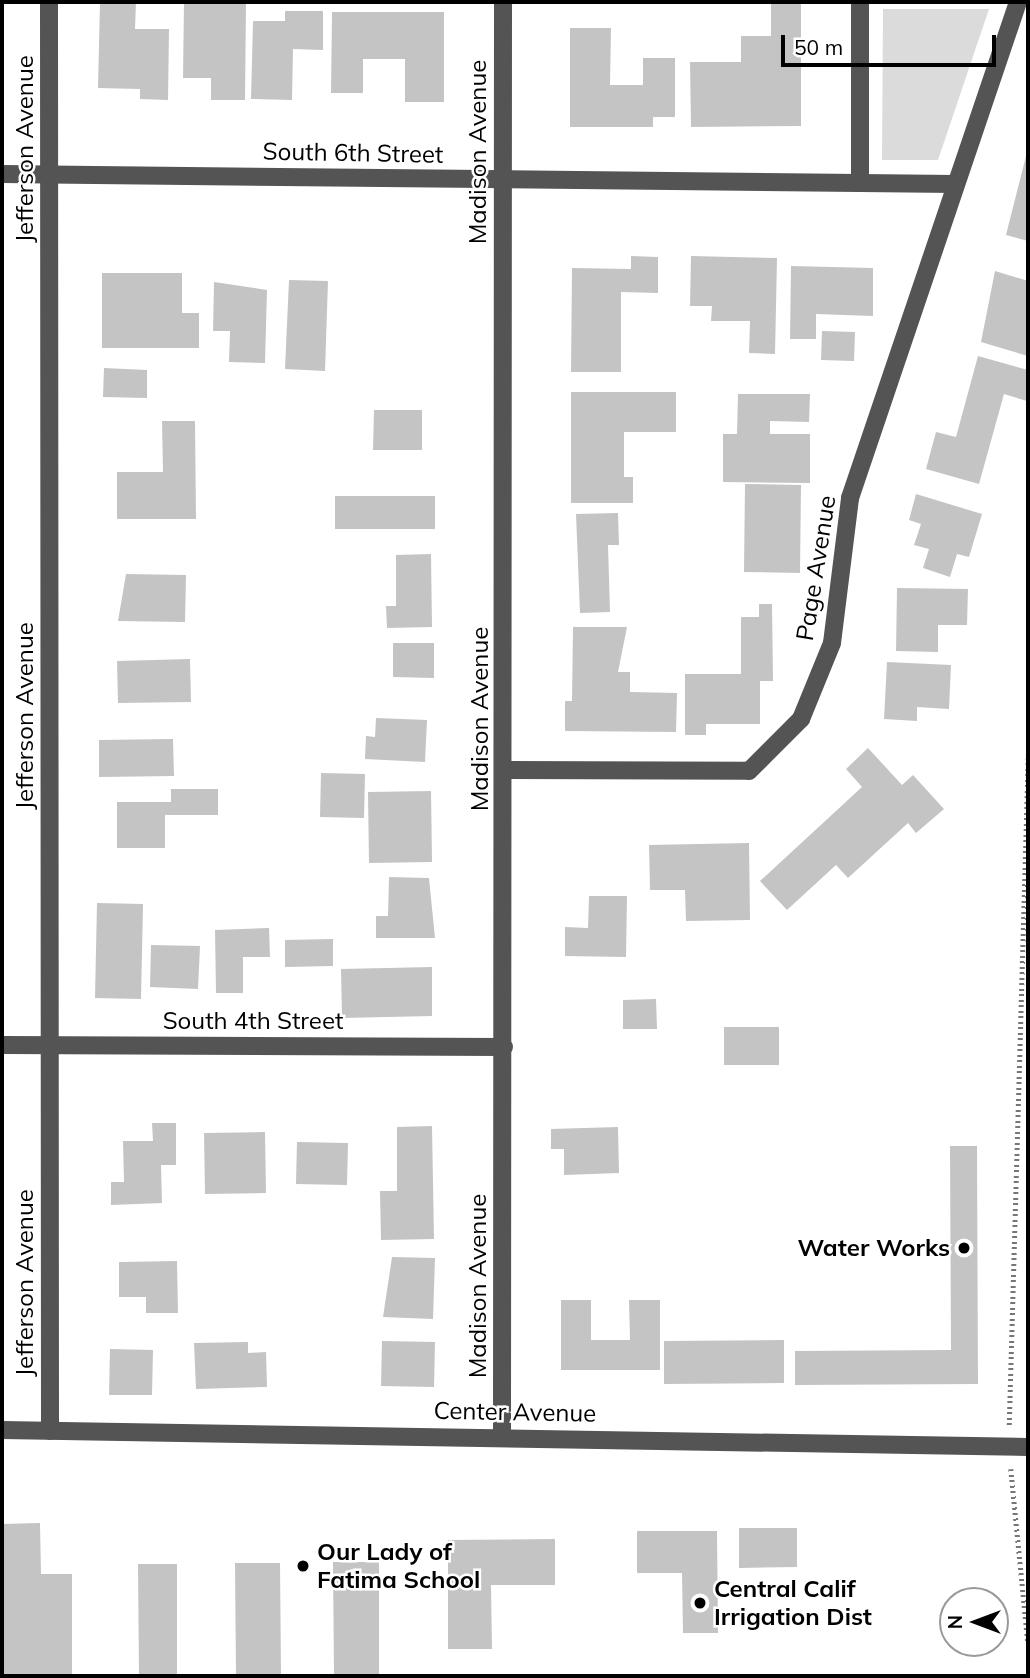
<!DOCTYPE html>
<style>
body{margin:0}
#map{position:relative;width:1030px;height:1678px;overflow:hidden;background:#fff;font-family:Mulish,sans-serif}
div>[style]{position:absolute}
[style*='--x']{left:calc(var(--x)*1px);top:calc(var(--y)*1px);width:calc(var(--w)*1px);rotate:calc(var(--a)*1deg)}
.green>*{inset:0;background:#dbdbdb}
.building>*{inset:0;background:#c4c4c4}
.path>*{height:4.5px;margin-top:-2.25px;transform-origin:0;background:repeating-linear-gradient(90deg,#767676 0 2px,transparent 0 5.5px)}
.minor>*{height:18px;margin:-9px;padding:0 9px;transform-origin:9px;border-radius:9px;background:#545454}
.dots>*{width:19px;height:19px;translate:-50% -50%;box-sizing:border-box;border:4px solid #fff;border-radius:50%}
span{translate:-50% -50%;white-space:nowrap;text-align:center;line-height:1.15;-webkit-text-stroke:5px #fff;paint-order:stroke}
.street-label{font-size:24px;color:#000}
.poi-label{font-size:24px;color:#000;font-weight:700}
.right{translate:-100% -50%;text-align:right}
.left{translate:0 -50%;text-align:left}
.frame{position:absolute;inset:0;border:4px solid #000;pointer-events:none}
.north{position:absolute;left:939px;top:1587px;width:70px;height:70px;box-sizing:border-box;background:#fff;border:2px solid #999;border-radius:50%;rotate:270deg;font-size:19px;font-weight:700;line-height:28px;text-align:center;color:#000}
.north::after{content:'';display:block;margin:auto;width:24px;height:32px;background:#000;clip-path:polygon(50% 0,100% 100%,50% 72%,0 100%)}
.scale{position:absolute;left:781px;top:35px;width:215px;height:32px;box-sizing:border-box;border:4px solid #000;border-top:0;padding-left:9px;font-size:21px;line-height:24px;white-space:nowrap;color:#000;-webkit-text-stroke:5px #fff;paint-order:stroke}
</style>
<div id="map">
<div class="green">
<i style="clip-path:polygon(883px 9px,989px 9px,938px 160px,882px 160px)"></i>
</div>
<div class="building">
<i style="clip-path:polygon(100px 2px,136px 2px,135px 29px,169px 29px,168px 100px,140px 99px,140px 89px,98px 88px)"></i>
<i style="clip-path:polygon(184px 2px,246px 2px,245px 100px,211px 100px,211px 78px,183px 78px)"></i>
<i style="clip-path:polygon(771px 2px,801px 2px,801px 126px,691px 127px,690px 62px,741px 62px,741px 36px,771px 36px)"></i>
<i style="clip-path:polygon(285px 11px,323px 11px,323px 50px,293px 49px,292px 100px,251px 99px,253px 21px,285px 21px)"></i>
<i style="clip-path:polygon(332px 12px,444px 12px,444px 102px,405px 102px,405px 59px,363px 59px,363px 93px,331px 93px)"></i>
<i style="clip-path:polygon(570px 28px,611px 28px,610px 85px,643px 85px,643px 58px,675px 58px,675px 117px,653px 117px,653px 127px,570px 127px)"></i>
<i style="clip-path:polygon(1027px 152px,1028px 152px,1028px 241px,1006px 235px)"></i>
<i style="clip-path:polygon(631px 256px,658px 257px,658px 293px,621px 292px,621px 372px,571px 372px,572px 268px,631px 269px)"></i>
<i style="clip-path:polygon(691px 256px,777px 258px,775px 354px,749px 353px,750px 321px,711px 321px,712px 306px,690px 306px)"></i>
<i style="clip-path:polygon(791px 266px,873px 268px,873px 316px,816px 314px,816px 339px,790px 339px)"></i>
<i style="clip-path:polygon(995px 271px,1028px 281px,1028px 356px,981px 342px)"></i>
<i style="clip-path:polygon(102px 273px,182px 273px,182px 313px,199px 313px,199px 348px,102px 348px)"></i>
<i style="clip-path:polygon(289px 280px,328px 281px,325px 371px,285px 369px)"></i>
<i style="clip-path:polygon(214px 282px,267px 290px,265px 363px,229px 362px,230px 331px,213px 331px)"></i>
<i style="clip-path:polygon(822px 331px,855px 332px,854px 361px,821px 360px)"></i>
<i style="clip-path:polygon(978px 356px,1028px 370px,1027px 401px,1004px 394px,979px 484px,926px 469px,936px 432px,956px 437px)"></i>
<i style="clip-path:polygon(104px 368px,147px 370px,147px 398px,103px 397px)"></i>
<i style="clip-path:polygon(571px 392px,676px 392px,676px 432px,624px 432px,624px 477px,633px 477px,633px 503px,571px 503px)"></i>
<i style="clip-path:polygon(738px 394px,810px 394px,809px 422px,770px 421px,770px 434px,810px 434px,810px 483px,723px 482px,723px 434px,737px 434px)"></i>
<i style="clip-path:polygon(374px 410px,422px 410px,422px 450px,373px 450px)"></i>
<i style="clip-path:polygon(162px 421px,195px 421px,196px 519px,117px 519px,117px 472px,163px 472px)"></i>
<i style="clip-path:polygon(745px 484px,801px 485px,800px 573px,744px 572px)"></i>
<i style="clip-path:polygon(916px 494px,982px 514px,969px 557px,957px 554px,950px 577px,923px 568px,929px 549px,914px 545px,921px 524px,909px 520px)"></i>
<i style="clip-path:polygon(335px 496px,435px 496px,435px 529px,335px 529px)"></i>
<i style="clip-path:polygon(618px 513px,619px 545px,608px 545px,610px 612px,580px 613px,576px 514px)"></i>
<i style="clip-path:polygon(431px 554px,432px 627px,387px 628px,386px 606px,396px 606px,396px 555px)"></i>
<i style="clip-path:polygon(126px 574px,186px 575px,185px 622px,118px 621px)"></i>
<i style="clip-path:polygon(897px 588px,968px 589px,967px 625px,938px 625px,938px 652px,896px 651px)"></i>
<i style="clip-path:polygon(759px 604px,772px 604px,773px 681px,760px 681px,760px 724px,706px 724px,706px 735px,685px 735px,685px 674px,741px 674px,741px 617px,759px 617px)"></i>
<i style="clip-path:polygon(573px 627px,627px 627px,618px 672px,630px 672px,630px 692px,677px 693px,676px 732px,565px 731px,565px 701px,572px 701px)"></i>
<i style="clip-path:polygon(393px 643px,434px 643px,434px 678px,393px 677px)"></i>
<i style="clip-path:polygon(190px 659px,191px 702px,118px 703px,117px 661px)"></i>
<i style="clip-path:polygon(887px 662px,951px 665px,949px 709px,917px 707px,917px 721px,884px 719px)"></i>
<i style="clip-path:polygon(376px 718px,427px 720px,425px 762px,365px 759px,366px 736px,375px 737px)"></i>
<i style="clip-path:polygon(173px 739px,174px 776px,99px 777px,99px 740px)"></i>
<i style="clip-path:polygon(868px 748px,902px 785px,913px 775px,944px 809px,916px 833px,908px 823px,848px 878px,836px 865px,787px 910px,760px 881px,862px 787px,846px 769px)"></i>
<i style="clip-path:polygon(321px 773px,365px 774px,364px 818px,320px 817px)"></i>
<i style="clip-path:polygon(171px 789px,218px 789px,218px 815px,165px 815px,165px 848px,117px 848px,117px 802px,171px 802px)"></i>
<i style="clip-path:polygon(431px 791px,432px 862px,369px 863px,368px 792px)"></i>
<i style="clip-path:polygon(749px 843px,750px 920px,686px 921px,685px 890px,650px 890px,649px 845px)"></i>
<i style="clip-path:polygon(389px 877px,429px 878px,435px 938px,376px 938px,376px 916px,388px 916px)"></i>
<i style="clip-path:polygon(589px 896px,627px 896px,626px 957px,565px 956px,565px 927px,588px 928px)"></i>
<i style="clip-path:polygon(97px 903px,143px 904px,141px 999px,95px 998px)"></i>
<i style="clip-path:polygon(269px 928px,270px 957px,243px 957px,243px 993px,216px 993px,215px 930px)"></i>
<i style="clip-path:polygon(333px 939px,333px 966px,285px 967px,285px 940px)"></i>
<i style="clip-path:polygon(151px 945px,200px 946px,198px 989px,150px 987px)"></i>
<i style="clip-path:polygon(432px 967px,432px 1016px,342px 1018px,341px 969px)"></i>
<i style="clip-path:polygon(656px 999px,657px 1029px,623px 1029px,623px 1000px)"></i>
<i style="clip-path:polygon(724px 1027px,779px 1027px,779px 1065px,724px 1065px)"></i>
<i style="clip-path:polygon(152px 1123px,176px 1123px,176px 1165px,161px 1165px,162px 1203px,111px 1205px,111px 1182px,124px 1182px,123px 1141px,153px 1141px)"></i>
<i style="clip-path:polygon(432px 1126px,434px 1239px,381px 1240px,380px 1191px,397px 1191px,397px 1127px)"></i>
<i style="clip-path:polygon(618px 1127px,619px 1173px,564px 1175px,564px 1149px,551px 1149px,551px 1129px)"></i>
<i style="clip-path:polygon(265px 1132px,266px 1193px,205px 1194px,204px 1133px)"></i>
<i style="clip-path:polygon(297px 1142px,348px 1143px,347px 1185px,296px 1184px)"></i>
<i style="clip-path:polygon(950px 1146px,977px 1146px,978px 1384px,795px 1385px,795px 1351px,951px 1350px)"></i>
<i style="clip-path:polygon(392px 1257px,435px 1258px,433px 1319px,383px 1317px)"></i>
<i style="clip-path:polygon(177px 1261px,178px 1313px,146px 1313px,146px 1297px,119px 1297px,119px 1262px)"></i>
<i style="clip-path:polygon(561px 1300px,591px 1300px,591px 1340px,630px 1340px,629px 1300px,660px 1300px,660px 1370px,561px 1370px)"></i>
<i style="clip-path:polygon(784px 1340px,784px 1383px,664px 1384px,664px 1341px)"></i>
<i style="clip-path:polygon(382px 1341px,435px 1342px,434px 1387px,381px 1386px)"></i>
<i style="clip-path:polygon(248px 1342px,248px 1353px,266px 1352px,267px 1387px,196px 1389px,194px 1343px)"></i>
<i style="clip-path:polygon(110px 1349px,153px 1350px,152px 1395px,109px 1395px)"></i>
<i style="clip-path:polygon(40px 1523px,41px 1574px,72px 1574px,72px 1676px,2px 1676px,2px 1524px)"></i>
<i style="clip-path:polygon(739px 1528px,797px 1528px,797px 1567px,739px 1568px)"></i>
<i style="clip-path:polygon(637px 1531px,717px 1531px,718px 1633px,683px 1633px,682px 1573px,637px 1573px)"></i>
<i style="clip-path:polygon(555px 1539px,555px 1585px,491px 1585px,492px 1649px,448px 1649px,448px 1540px)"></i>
<i style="clip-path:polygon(333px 1562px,379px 1562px,379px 1676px,334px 1676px)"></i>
<i style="clip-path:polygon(235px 1563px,280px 1563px,281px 1676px,236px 1676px)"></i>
<i style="clip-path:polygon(138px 1564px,177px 1564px,177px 1676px,139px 1676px)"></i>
</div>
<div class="path">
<i style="--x:1009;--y:1425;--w:667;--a:-88.37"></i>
<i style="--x:1011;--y:1469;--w:174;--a:84.4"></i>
</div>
<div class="minor">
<i style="--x:49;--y:2;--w:1429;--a:89.96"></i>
<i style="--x:2;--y:174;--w:954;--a:0.6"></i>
<i style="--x:860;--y:183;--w:181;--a:-90"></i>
<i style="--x:504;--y:770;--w:245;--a:0.2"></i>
<i style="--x:749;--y:771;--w:74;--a:-45"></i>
<i style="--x:801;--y:719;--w:82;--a:-67.8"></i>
<i style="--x:832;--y:643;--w:146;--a:-82.9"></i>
<i style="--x:850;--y:498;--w:524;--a:-71.29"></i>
<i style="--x:2;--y:1045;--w:502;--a:0.23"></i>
<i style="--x:2;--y:1430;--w:1026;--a:0.95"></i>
<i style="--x:502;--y:1436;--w:1434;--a:-89.96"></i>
</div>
<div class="dots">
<i style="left:964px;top:1248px;background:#000"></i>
<i style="left:303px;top:1566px;background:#000"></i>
<i style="left:700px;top:1603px;background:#000"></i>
</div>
<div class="street-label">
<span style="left:25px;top:149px;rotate:-90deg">Jefferson Avenue</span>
<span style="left:478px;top:152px;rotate:-90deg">Madison Avenue</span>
<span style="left:353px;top:153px;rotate:1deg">South 6th Street</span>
<span style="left:816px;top:568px;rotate:-81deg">Page Avenue</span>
<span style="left:25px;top:716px;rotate:-90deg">Jefferson Avenue</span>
<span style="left:480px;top:719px;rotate:-90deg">Madison Avenue</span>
<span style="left:253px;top:1021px">South 4th Street</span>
<span style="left:25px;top:1283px;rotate:-90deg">Jefferson Avenue</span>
<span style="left:478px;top:1286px;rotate:-90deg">Madison Avenue</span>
<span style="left:515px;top:1412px;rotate:1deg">Center Avenue</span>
</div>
<div class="poi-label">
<span class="right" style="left:950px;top:1248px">Water Works</span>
<span class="left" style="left:317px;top:1566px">Our Lady of<br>Fatima School</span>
<span class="left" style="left:714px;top:1603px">Central Calif<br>Irrigation Dist</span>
</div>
<div class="frame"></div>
<div class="north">N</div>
<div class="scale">50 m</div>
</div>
